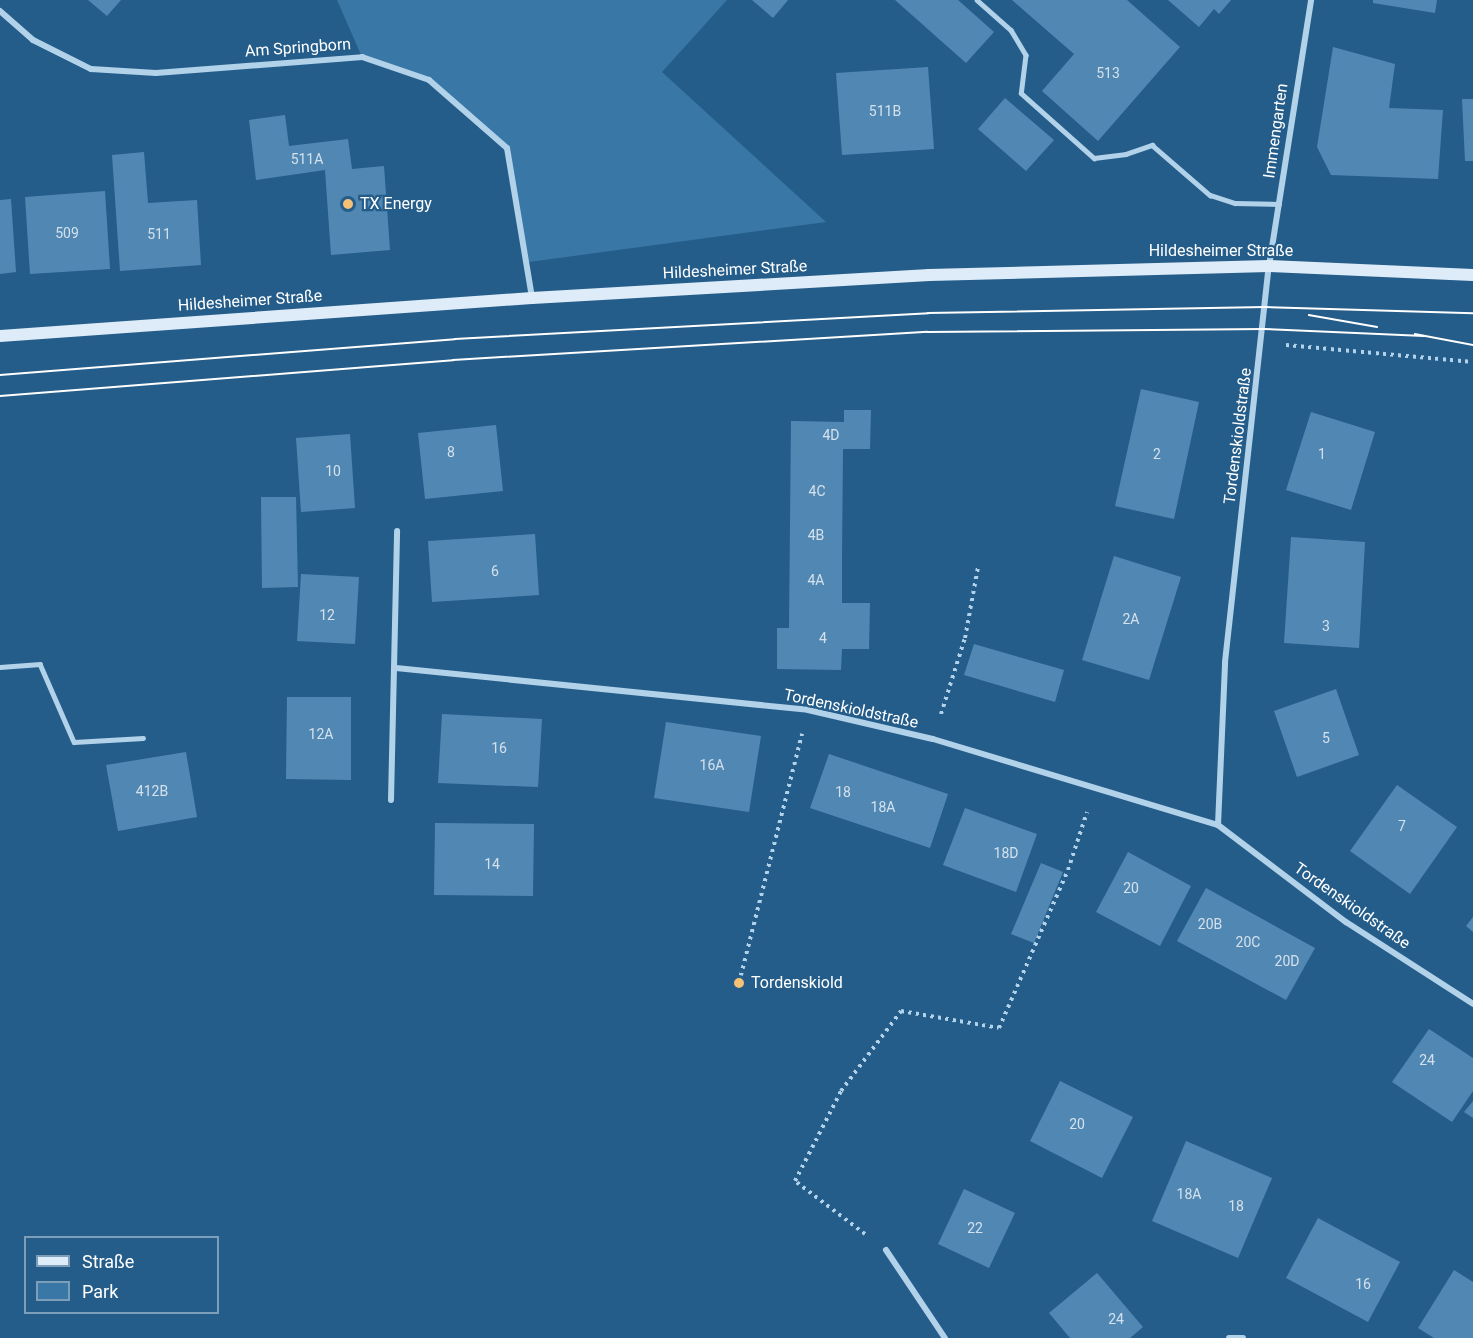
<!DOCTYPE html>
<meta charset="utf-8">
<style>
body{margin:0}
#map{position:relative;width:1473px;height:1338px;overflow:hidden;background:#255d8a;font-family:Roboto,sans-serif}
div>[style]{position:absolute}
[style*='--x']{left:calc(var(--x)*1px);top:calc(var(--y)*1px);width:calc(var(--w)*1px);rotate:calc(var(--a)*1deg)}
.green>*{inset:0;background:#3977a7}
.building>*{inset:0;background:#5188b3}
.path>*{height:4px;margin-top:-2px;transform-origin:0;background:repeating-linear-gradient(90deg,#b2d2ea 0 3px,transparent 0 7.5px)}
.lane>*{height:4.5px;margin:-2.25px;padding:0 2.25px;transform-origin:2.25px;border-radius:2.25px;background:#b2d2ea}
.street>*{height:6px;margin:-3px;padding:0 3px;transform-origin:3px;border-radius:3px;background:#b2d2ea}
.secondary>*{height:12px;margin:-6px;padding:0 6px;transform-origin:6px;border-radius:6px;background:#ddecf8}
.tram>*{height:1.5px;margin:-0.75px;padding:0 0.75px;transform-origin:0.75px;border-radius:0.75px;background:#fff}
.dots>*{width:16px;height:16px;translate:-50% -50%;box-sizing:border-box;border:3px solid #255d8a;border-radius:50%}
span{translate:-50% -50%;white-space:nowrap;text-align:center;line-height:1.15;-webkit-text-stroke:4.5px #255d8a;paint-order:stroke}
.number-label{font-size:14px;color:#d4e1ec}
.number-label span{-webkit-text-stroke-width:0}
.street-label{font-size:16px;color:#fff}
.poi-label{font-size:16px;color:#fff}
.left{translate:0 -50%;text-align:left}
.legend{position:absolute;left:24px;top:1236px;width:195px;height:78px;box-sizing:border-box;background:#255d8a;border:2px solid #7c9eb9;margin:0;padding:8px 10px;list-style:none;font-size:18px;color:#fff}
.legend li{display:flex;align-items:center;gap:12px;height:30px}
.legend b{width:30px;border:2px solid #7c9eb9}
</style>
<div id="map">
<div class="green">
<i style="clip-path:polygon(337px 0,727px 0,662px 72px,826px 222px,529px 262px,507px 148px,429px 80px,362px 57px)"></i>
</div>
<div class="building">
<i style="clip-path:polygon(88px 0,121px 0,107px 16px)"></i>
<i style="clip-path:polygon(752px 0,788px 0,773px 18px)"></i>
<i style="clip-path:polygon(895px 0,958px 0,994px 32px,966px 63px)"></i>
<i style="clip-path:polygon(1012px 0,1127px 0,1180px 47px,1098px 141px,1042px 91px,1074px 54px)"></i>
<i style="clip-path:polygon(1168px 0,1231px 0,1219px 14px,1214px 9px,1199px 27px)"></i>
<i style="clip-path:polygon(1373px 0,1437px 0,1435px 13px,1373px 3px)"></i>
<i style="clip-path:polygon(1333px 47px,1395px 64px,1389px 108px,1443px 110px,1438px 179px,1331px 175px,1317px 147px)"></i>
<i style="clip-path:polygon(928px 67px,934px 149px,842px 155px,836px 73px)"></i>
<i style="clip-path:polygon(1005px 98px,1054px 140px,1026px 171px,978px 129px)"></i>
<i style="clip-path:polygon(1462px 99px,1473px 99px,1473px 161px,1465px 161px)"></i>
<i style="clip-path:polygon(285px 115px,289px 146px,348px 139px,352px 169px,384px 166px,390px 250px,331px 255px,325px 170px,256px 180px,249px 120px)"></i>
<i style="clip-path:polygon(144px 152px,148px 203px,197px 200px,201px 265px,120px 271px,112px 155px)"></i>
<i style="clip-path:polygon(105px 191px,110px 269px,30px 274px,25px 197px)"></i>
<i style="clip-path:polygon(11px 199px,16px 272px,0 274px,0 200px)"></i>
<i style="clip-path:polygon(1141px 389px,1199px 402px,1174px 519px,1115px 506px)"></i>
<i style="clip-path:polygon(844px 410px,871px 410px,870px 449px,843px 449px,842px 558px,842px 603px,870px 603px,869px 649px,842px 649px,841px 670px,777px 669px,777px 628px,789px 628px,791px 421px,844px 422px)"></i>
<i style="clip-path:polygon(1311px 412px,1375px 432px,1351px 510px,1286px 490px)"></i>
<i style="clip-path:polygon(496px 425px,503px 491px,425px 499px,418px 433px)"></i>
<i style="clip-path:polygon(350px 434px,355px 508px,301px 512px,296px 438px)"></i>
<i style="clip-path:polygon(261px 497px,296px 497px,298px 587px,262px 588px)"></i>
<i style="clip-path:polygon(535px 534px,539px 595px,432px 602px,428px 541px)"></i>
<i style="clip-path:polygon(1291px 537px,1365px 542px,1359px 648px,1284px 643px)"></i>
<i style="clip-path:polygon(1114px 556px,1181px 577px,1149px 680px,1082px 660px)"></i>
<i style="clip-path:polygon(301px 574px,359px 577px,355px 644px,297px 641px)"></i>
<i style="clip-path:polygon(974px 644px,1064px 670px,1055px 702px,964px 675px)"></i>
<i style="clip-path:polygon(1336px 689px,1359px 755px,1297px 777px,1274px 711px)"></i>
<i style="clip-path:polygon(287px 697px,351px 697px,351px 780px,286px 779px)"></i>
<i style="clip-path:polygon(442px 714px,542px 719px,538px 787px,438px 783px)"></i>
<i style="clip-path:polygon(666px 722px,761px 736px,749px 812px,654px 798px)"></i>
<i style="clip-path:polygon(186px 752px,197px 817px,118px 831px,106px 765px)"></i>
<i style="clip-path:polygon(829px 754px,948px 794px,930px 848px,810px 808px)"></i>
<i style="clip-path:polygon(1397px 785px,1457px 827px,1410px 894px,1350px 851px)"></i>
<i style="clip-path:polygon(965px 808px,1037px 834px,1016px 892px,943px 865px)"></i>
<i style="clip-path:polygon(435px 823px,534px 824px,533px 896px,434px 895px)"></i>
<i style="clip-path:polygon(1128px 852px,1191px 886px,1160px 946px,1096px 912px)"></i>
<i style="clip-path:polygon(1041px 863px,1063px 872px,1034px 943px,1011px 934px)"></i>
<i style="clip-path:polygon(1206px 888px,1315px 948px,1286px 1000px,1177px 941px)"></i>
<i style="clip-path:polygon(1473px 917px,1473px 932px,1466px 926px)"></i>
<i style="clip-path:polygon(1429px 1029px,1473px 1058px,1473px 1091px,1452px 1122px,1392px 1082px)"></i>
<i style="clip-path:polygon(1060px 1081px,1133px 1117px,1102px 1178px,1030px 1141px)"></i>
<i style="clip-path:polygon(1473px 1101px,1473px 1118px,1464px 1112px)"></i>
<i style="clip-path:polygon(1186px 1141px,1272px 1178px,1238px 1258px,1152px 1221px)"></i>
<i style="clip-path:polygon(964px 1189px,1015px 1213px,989px 1268px,938px 1244px)"></i>
<i style="clip-path:polygon(1318px 1218px,1400px 1262px,1368px 1322px,1286px 1278px)"></i>
<i style="clip-path:polygon(1454px 1270px,1473px 1282px,1473px 1338px,1434px 1338px,1418px 1328px)"></i>
<i style="clip-path:polygon(1097px 1273px,1143px 1327px,1130px 1338px,1070px 1338px,1049px 1313px)"></i>
</div>
<div class="path">
<i style="--x:1286;--y:345;--w:188;--a:5.2"></i>
<i style="--x:941;--y:714;--w:80;--a:-72.5"></i>
<i style="--x:965;--y:638;--w:72;--a:-79.6"></i>
<i style="--x:739;--y:983;--w:257;--a:-75.8"></i>
<i style="--x:865;--y:1234;--w:88;--a:-142.9"></i>
<i style="--x:795;--y:1181;--w:101;--a:-62.9"></i>
<i style="--x:841;--y:1091;--w:100;--a:-53.1"></i>
<i style="--x:901;--y:1011;--w:99;--a:9.8"></i>
<i style="--x:999;--y:1028;--w:172;--a:-66.4"></i>
<i style="--x:1068;--y:870;--w:61;--a:-71.9"></i>
</div>
<div class="lane">
<i style="--x:977;--y:0;--w:45;--a:41.4"></i>
<i style="--x:1011;--y:30;--w:29;--a:59"></i>
<i style="--x:1026;--y:55;--w:38;--a:97"></i>
<i style="--x:1021;--y:93;--w:98;--a:41.7"></i>
<i style="--x:1094;--y:158;--w:32;--a:-7"></i>
<i style="--x:1126;--y:154;--w:28;--a:-19"></i>
<i style="--x:1152;--y:145;--w:77;--a:40.8"></i>
<i style="--x:1210;--y:195;--w:26;--a:18"></i>
<i style="--x:1235;--y:203;--w:44;--a:1.3"></i>
<i style="--x:0;--y:667;--w:40;--a:-4.3"></i>
<i style="--x:40;--y:664;--w:85;--a:66.4"></i>
<i style="--x:74;--y:742;--w:69;--a:-3.3"></i>
</div>
<div class="street">
<i style="--x:0;--y:11;--w:44;--a:41.3"></i>
<i style="--x:33;--y:40;--w:65;--a:26.6"></i>
<i style="--x:91;--y:69;--w:65;--a:3.5"></i>
<i style="--x:156;--y:73;--w:207;--a:-4.4"></i>
<i style="--x:362;--y:57;--w:71;--a:18.9"></i>
<i style="--x:429;--y:80;--w:103;--a:41.1"></i>
<i style="--x:507;--y:148;--w:152;--a:80.5"></i>
<i style="--x:396;--y:668;--w:414;--a:5.8"></i>
<i style="--x:808;--y:710;--w:128;--a:13.1"></i>
<i style="--x:933;--y:739;--w:298;--a:16.8"></i>
<i style="--x:1218;--y:825;--w:161;--a:37.2"></i>
<i style="--x:1346;--y:922;--w:151;--a:32.8"></i>
<i style="--x:391;--y:800;--w:269;--a:-88.7"></i>
<i style="--x:1218;--y:825;--w:163;--a:-87.5"></i>
<i style="--x:1225;--y:662;--w:398;--a:-83.7"></i>
<i style="--x:1269;--y:266;--w:269;--a:-81"></i>
<i style="--x:886;--y:1250;--w:106;--a:56.2"></i>
<i style="--x:1229;--y:1338;--w:14;--a:0"></i>
</div>
<div class="secondary">
<i style="--x:0;--y:336;--w:533;--a:-4.09"></i>
<i style="--x:532;--y:298;--w:398;--a:-3.3"></i>
<i style="--x:929;--y:275;--w:340;--a:-1.5"></i>
<i style="--x:1269;--y:266;--w:204;--a:2.5"></i>
</div>
<div class="tram">
<i style="--x:1309;--y:315;--w:69;--a:10"></i>
<i style="--x:1415;--y:334;--w:59;--a:10.7"></i>
<i style="--x:0;--y:375;--w:456;--a:-4.5"></i>
<i style="--x:455;--y:339;--w:474;--a:-3.1"></i>
<i style="--x:928;--y:313;--w:337;--a:-1"></i>
<i style="--x:1265;--y:307;--w:208;--a:1.7"></i>
<i style="--x:0;--y:396;--w:454;--a:-4.5"></i>
<i style="--x:453;--y:360;--w:475;--a:-3.4"></i>
<i style="--x:927;--y:332;--w:337;--a:-0.5"></i>
<i style="--x:1264;--y:329;--w:160;--a:2.5"></i>
</div>
<div class="dots">
<i style="left:348px;top:204px;background:#f4c177"></i>
<i style="left:739px;top:983px;background:#f4c177"></i>
</div>
<div class="number-label">
<span style="left:1108px;top:73px">513</span>
<span style="left:885px;top:111px">511B</span>
<span style="left:307px;top:159px">511A</span>
<span style="left:67px;top:233px">509</span>
<span style="left:159px;top:234px">511</span>
<span style="left:831px;top:435px">4D</span>
<span style="left:451px;top:452px">8</span>
<span style="left:1157px;top:454px">2</span>
<span style="left:1322px;top:454px">1</span>
<span style="left:333px;top:471px">10</span>
<span style="left:817px;top:491px">4C</span>
<span style="left:816px;top:535px">4B</span>
<span style="left:495px;top:571px">6</span>
<span style="left:816px;top:580px">4A</span>
<span style="left:327px;top:615px">12</span>
<span style="left:1131px;top:619px">2A</span>
<span style="left:1326px;top:626px">3</span>
<span style="left:823px;top:638px">4</span>
<span style="left:321px;top:734px">12A</span>
<span style="left:1326px;top:738px">5</span>
<span style="left:499px;top:748px">16</span>
<span style="left:712px;top:765px">16A</span>
<span style="left:152px;top:791px">412B</span>
<span style="left:843px;top:792px">18</span>
<span style="left:883px;top:807px">18A</span>
<span style="left:1402px;top:826px">7</span>
<span style="left:1006px;top:853px">18D</span>
<span style="left:492px;top:864px">14</span>
<span style="left:1131px;top:888px">20</span>
<span style="left:1210px;top:924px">20B</span>
<span style="left:1248px;top:942px">20C</span>
<span style="left:1287px;top:961px">20D</span>
<span style="left:1427px;top:1060px">24</span>
<span style="left:1077px;top:1124px">20</span>
<span style="left:1189px;top:1194px">18A</span>
<span style="left:1236px;top:1206px">18</span>
<span style="left:975px;top:1228px">22</span>
<span style="left:1363px;top:1284px">16</span>
<span style="left:1116px;top:1319px">24</span>
</div>
<div class="street-label">
<span style="left:298px;top:48px;rotate:-4deg">Am Springborn</span>
<span style="left:1276px;top:131px;rotate:-82deg">Immengarten</span>
<span style="left:1221px;top:251px">Hildesheimer Straße</span>
<span style="left:735px;top:270px;rotate:-3deg">Hildesheimer Straße</span>
<span style="left:250px;top:301px;rotate:-4deg">Hildesheimer Straße</span>
<span style="left:1238px;top:436px;rotate:-83deg">Tordenskioldstraße</span>
<span style="left:851px;top:709px;rotate:12deg">Tordenskioldstraße</span>
<span style="left:1352px;top:906px;rotate:35deg">Tordenskioldstraße</span>
</div>
<div class="poi-label">
<span class="left" style="left:360px;top:204px">TX Energy</span>
<span class="left" style="left:751px;top:983px">Tordenskiold</span>
</div>
<ul class="legend">
<li><b style="height:8px;background:#ddecf8"></b>Straße</li>
<li><b style="height:16px;background:#3977a7"></b>Park</li>
</ul>
</div>
